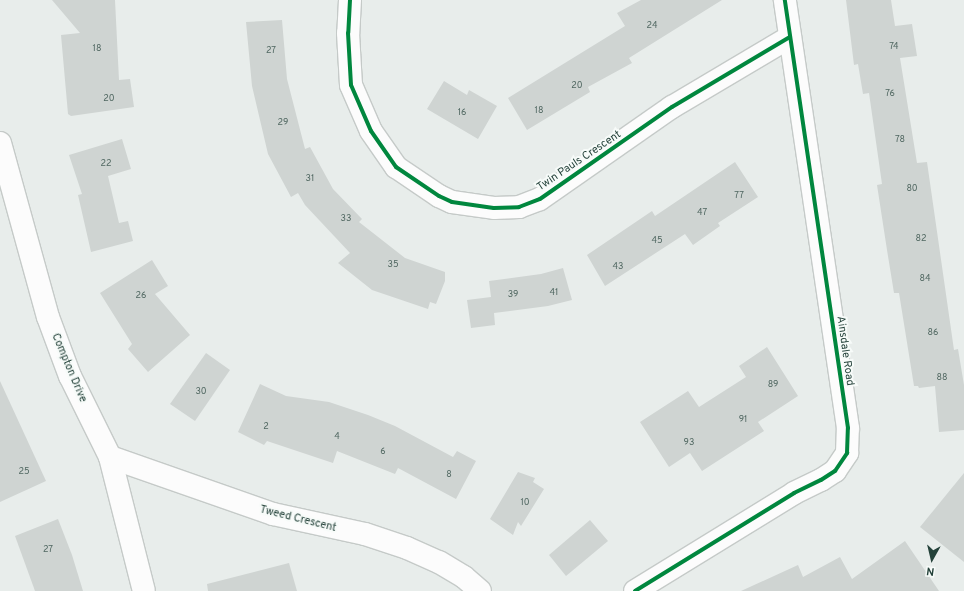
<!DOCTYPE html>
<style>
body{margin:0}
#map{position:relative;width:964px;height:591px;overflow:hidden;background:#e8edeb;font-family:Overpass,sans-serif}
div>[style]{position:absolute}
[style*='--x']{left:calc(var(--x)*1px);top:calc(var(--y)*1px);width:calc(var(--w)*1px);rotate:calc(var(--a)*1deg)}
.building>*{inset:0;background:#cfd4d2}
.roads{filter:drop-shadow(1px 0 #c5cac8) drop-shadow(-1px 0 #c5cac8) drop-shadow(0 1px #c5cac8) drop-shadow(0 -1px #c5cac8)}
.minor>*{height:22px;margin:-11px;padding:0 11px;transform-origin:11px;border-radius:11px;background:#fcfcfc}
.cycleway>*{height:4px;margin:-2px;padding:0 2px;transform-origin:2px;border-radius:2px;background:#00873e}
span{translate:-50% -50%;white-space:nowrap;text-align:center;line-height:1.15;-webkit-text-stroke:4px #f7fbf9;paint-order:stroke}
.number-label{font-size:9px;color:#506761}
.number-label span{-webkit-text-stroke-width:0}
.street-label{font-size:11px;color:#24423a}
.north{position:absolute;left:912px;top:539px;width:40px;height:40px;-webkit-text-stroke:3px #f7fbf9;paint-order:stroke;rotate:188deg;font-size:11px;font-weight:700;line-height:16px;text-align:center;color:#24423a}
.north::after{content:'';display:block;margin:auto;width:14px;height:18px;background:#24423a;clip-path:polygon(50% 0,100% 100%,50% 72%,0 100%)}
</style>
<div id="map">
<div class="building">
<i style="clip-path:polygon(52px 0,115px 0,119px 80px,130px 79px,134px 107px,71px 116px,68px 114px,61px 35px,80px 33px)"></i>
<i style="clip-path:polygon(641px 0,722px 0,629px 58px,632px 63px,588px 87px,590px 92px,527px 130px,508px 98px,625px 26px,617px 13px)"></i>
<i style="clip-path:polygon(846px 0,891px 0,895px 26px,912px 24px,917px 56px,900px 58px,917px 163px,927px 162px,954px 350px,958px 349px,964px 385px,964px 430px,939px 432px,935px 386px,919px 388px,918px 386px,914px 386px,899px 293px,894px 293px,887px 250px,877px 185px,882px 184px,869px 93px,863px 94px,858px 64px,854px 65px)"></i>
<i style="clip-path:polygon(282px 20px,287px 79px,305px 149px,310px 147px,333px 189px,362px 219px,359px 222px,405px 258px,445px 272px,445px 281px,436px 304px,430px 302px,428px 309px,372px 290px,338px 263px,350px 253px,305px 205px,298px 193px,291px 197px,268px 154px,252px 86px,246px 22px)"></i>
<i style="clip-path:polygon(444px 81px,467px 95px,469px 90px,497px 106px,478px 139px,427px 109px)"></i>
<i style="clip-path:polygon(122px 139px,131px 169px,108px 176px,119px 223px,128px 221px,133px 241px,91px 252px,78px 195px,82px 194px,69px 155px)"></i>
<i style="clip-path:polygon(735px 162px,758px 197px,718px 223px,720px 226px,693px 245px,685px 234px,605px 286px,587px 255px,652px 211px,655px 216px)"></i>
<i style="clip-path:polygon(152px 260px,168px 286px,155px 294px,190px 335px,148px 372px,128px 349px,132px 344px,100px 293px)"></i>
<i style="clip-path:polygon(563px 268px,572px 300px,548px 306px,494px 313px,495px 325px,471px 328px,467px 300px,491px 297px,489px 281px,541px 274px)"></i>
<i style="clip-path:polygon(767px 347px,798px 396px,758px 422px,764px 431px,702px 471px,690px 453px,669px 467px,640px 422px,688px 391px,699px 407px,746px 377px,739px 366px)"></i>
<i style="clip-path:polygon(206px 353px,230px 370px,195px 421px,170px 404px)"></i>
<i style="clip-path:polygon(0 381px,46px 481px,0 502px)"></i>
<i style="clip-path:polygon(260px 384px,286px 396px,329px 402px,368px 415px,395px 426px,453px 457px,457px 451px,476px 461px,456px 499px,398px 468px,395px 474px,337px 451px,333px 463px,267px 441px,264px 445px,238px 432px)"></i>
<i style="clip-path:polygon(518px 472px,535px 478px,533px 482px,544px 489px,521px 526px,518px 522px,513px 535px,490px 519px)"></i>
<i style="clip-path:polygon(964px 473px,964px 562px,920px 527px)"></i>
<i style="clip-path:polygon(58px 519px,72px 555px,83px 591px,35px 591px,15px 536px)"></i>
<i style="clip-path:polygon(590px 520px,608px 541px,566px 576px,549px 555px)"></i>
<i style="clip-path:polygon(905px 541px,939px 591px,741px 591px,798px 565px,803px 577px,840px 557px,852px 579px)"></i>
<i style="clip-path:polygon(289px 563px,297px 591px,208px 591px,207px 584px)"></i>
</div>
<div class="roads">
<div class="minor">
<i style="--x:350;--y:0;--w:33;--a:93"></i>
<i style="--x:348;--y:33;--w:52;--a:86.7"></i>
<i style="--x:351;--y:85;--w:50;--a:66.5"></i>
<i style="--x:371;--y:131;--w:44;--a:55.2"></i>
<i style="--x:396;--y:167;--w:52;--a:34"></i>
<i style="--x:439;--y:196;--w:14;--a:25"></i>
<i style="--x:452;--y:202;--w:42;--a:8.1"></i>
<i style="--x:494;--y:208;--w:25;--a:-2"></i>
<i style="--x:519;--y:207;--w:22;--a:-21"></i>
<i style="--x:540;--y:199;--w:161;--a:-34.9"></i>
<i style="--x:672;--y:107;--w:137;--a:-30.7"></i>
<i style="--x:0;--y:143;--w:180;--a:74.6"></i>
<i style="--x:48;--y:317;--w:63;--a:69.6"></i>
<i style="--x:70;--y:376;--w:90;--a:63.7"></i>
<i style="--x:110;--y:457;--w:138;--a:75.8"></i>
<i style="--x:110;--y:457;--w:173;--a:19.3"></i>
<i style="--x:273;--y:514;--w:94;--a:12.3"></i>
<i style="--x:365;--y:534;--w:44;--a:18.4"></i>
<i style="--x:407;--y:548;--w:35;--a:24"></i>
<i style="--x:439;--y:562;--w:29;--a:31"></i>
<i style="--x:464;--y:577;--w:21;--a:41"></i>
<i style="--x:635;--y:591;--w:187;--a:-31.6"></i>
<i style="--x:794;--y:493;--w:30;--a:-26"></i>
<i style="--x:821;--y:480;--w:17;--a:-33"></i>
<i style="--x:835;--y:471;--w:22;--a:-56"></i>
<i style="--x:847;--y:453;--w:25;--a:-88"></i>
<i style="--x:848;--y:428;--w:433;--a:-98.4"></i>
</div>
</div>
<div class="cycleway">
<i style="--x:350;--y:0;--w:33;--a:93"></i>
<i style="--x:348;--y:33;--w:52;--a:86.7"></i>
<i style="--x:351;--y:85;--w:50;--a:66.5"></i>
<i style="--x:371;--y:131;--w:44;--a:55.2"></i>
<i style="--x:396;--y:167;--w:52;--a:34"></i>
<i style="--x:439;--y:196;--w:14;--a:25"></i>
<i style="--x:452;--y:202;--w:42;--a:8.1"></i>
<i style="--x:494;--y:208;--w:25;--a:-2"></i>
<i style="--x:519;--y:207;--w:22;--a:-21"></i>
<i style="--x:540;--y:199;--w:161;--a:-34.9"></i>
<i style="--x:672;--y:107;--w:137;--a:-30.7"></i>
<i style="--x:635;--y:591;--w:187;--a:-31.6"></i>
<i style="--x:794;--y:493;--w:30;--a:-26"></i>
<i style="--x:821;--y:480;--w:17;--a:-33"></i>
<i style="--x:835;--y:471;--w:22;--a:-56"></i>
<i style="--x:847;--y:453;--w:25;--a:-88"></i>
<i style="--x:848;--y:428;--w:433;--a:-98.4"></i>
</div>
<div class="number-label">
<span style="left:652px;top:26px">24</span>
<span style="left:894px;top:47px">74</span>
<span style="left:97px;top:49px">18</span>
<span style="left:271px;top:51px">27</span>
<span style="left:577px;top:86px">20</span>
<span style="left:890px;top:94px">76</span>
<span style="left:109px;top:99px">20</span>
<span style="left:539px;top:111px">18</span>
<span style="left:462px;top:113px">16</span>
<span style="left:283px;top:123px">29</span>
<span style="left:900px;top:140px">78</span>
<span style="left:106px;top:164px">22</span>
<span style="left:310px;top:179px">31</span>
<span style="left:912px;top:189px">80</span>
<span style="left:739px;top:196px">77</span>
<span style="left:702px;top:213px">47</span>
<span style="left:346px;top:219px">33</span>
<span style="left:921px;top:239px">82</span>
<span style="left:657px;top:241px">45</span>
<span style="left:393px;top:265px">35</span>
<span style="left:618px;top:267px">43</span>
<span style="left:925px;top:279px">84</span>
<span style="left:554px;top:293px">41</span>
<span style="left:513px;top:295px">39</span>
<span style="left:141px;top:296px">26</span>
<span style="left:933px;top:333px">86</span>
<span style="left:942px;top:378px">88</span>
<span style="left:773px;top:385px">89</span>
<span style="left:201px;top:392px">30</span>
<span style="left:743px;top:420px">91</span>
<span style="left:266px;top:427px">2</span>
<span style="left:337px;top:437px">4</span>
<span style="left:689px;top:443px">93</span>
<span style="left:383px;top:452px">6</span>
<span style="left:24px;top:472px">25</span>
<span style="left:449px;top:475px">8</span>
<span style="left:525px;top:503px">10</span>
<span style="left:48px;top:550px">27</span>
</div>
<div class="street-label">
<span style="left:579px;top:161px;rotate:-34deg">Twin Pauls Crescent</span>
<span style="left:845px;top:351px;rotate:82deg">Ainsdale Road</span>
<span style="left:69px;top:368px;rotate:67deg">Compton Drive</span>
<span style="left:298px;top:519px;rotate:14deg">Tweed Crescent</span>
</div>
<div class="north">N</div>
</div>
